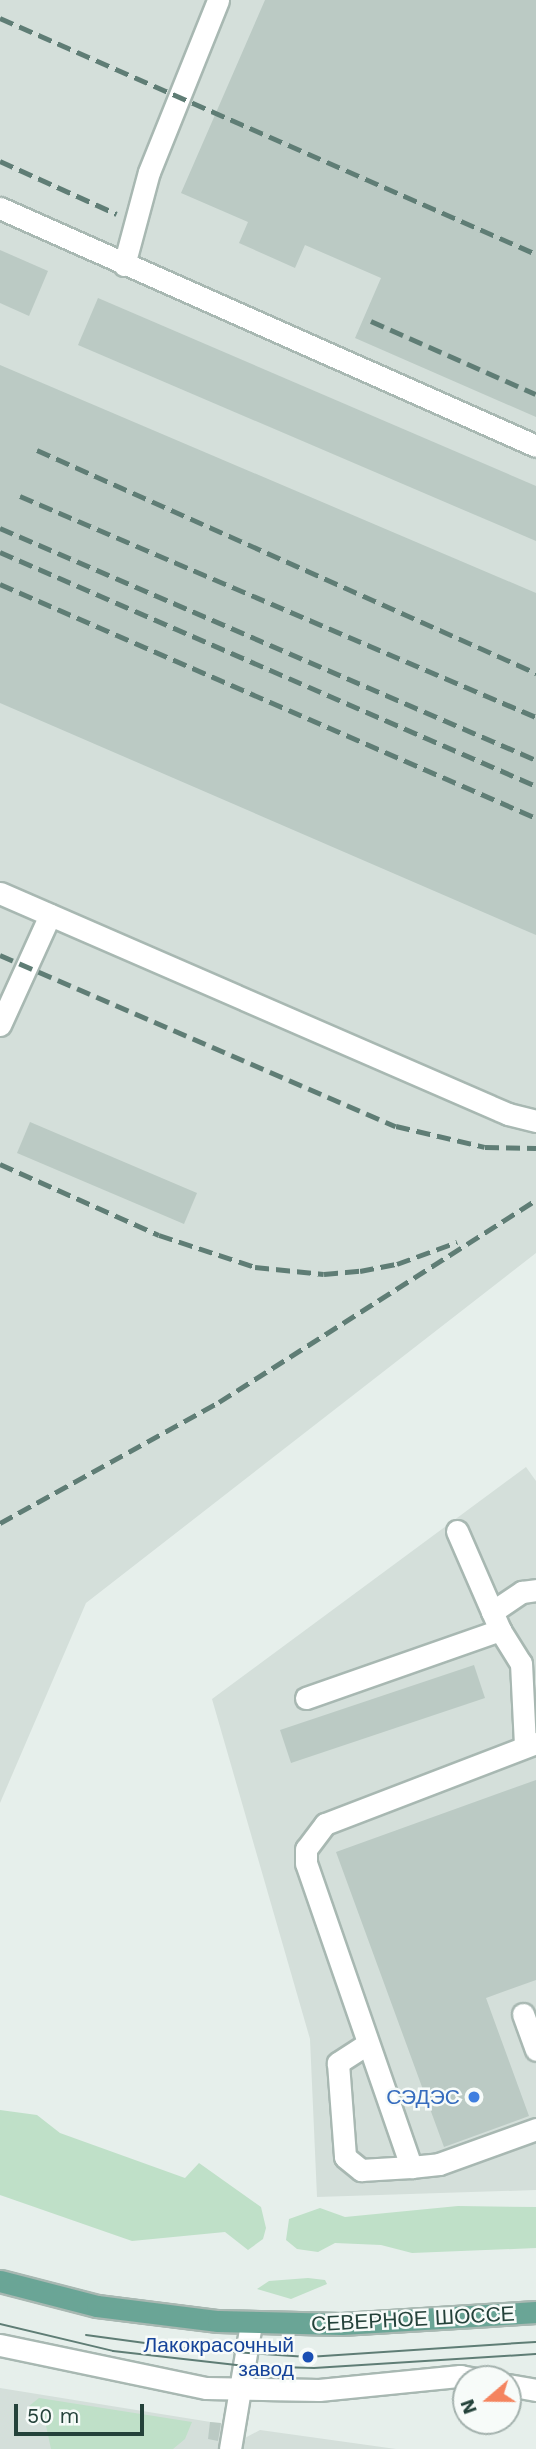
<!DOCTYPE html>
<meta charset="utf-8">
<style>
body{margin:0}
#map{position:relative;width:536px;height:2449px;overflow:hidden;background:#e6efeb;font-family:"Work Sans",sans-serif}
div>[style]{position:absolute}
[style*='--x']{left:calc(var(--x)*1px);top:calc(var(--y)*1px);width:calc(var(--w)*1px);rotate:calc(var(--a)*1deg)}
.built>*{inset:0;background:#d4dfda}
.green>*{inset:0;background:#bfe0c8}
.building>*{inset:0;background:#bbcac4}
.roads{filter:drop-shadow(2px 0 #a8b8b2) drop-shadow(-2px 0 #a8b8b2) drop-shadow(0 2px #a8b8b2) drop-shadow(0 -2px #a8b8b2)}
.minor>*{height:21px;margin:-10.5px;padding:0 10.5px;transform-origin:10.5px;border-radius:10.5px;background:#fff}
.major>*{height:21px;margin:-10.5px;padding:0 10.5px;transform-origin:10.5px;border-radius:10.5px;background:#6aa596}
.tram>*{height:2px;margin:-1px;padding:0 1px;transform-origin:1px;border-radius:1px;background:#5f7d75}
.rail>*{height:5px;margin-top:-2.5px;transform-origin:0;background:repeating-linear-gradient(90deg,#5f7d75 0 14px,transparent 0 21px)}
.dots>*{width:19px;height:19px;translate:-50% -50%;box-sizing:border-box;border:4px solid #f7fbf9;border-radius:50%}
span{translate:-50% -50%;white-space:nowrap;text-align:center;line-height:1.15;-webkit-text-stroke:5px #f7fbf9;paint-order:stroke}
.shop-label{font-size:21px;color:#366cbe}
.right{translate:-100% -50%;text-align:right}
.street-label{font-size:21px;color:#24423a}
.transit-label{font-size:21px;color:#164399}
.north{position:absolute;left:452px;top:2365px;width:70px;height:70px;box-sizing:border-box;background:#f7fbf9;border:2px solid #a3b1ad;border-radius:50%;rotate:250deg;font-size:19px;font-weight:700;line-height:28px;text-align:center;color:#24423a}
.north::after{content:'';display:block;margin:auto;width:24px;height:32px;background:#f4845f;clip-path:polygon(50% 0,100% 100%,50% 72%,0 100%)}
.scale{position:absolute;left:14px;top:2404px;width:130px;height:32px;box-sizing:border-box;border:4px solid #24423a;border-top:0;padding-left:9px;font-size:21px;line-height:24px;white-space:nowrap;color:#24423a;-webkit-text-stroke:5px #f7fbf9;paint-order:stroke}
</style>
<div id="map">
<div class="built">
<i style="clip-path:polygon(0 0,536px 0,536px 1253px,86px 1603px,0 1803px)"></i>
<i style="clip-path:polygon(526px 1467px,536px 1481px,536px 2190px,317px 2197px,310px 2039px,212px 1699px)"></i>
<i style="clip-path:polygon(0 2388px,223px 2424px,226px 2436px,243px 2439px,260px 2430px,396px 2449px,0 2449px)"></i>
</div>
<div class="green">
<i style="clip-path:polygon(0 2110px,37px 2115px,60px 2133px,185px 2178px,199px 2163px,261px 2207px,266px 2228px,263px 2239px,248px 2250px,225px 2232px,132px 2241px,0 2195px)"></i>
<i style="clip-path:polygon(458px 2206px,536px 2207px,536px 2248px,412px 2253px,381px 2245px,335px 2243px,318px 2252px,297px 2249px,286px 2240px,289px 2219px,320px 2208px,345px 2217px)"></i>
<i style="clip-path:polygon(308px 2278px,325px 2280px,327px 2284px,291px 2299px,257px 2289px,269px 2281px)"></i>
<i style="clip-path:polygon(39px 2398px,192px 2422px,185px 2439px,173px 2449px,51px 2449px,45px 2421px,29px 2406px)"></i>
</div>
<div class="building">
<i style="clip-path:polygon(265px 0,536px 0,536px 417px,355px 338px,381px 278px,305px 245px,295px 268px,239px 243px,248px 222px,181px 193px)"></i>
<i style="clip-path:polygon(0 250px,48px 271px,29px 316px,0 303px)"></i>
<i style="clip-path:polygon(98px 298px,536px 486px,536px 541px,78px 345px)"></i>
<i style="clip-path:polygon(0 365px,536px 593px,536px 935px,0 703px)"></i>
<i style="clip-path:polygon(30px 1122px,197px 1193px,184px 1224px,17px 1153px)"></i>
<i style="clip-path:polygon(474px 1665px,485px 1698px,291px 1763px,280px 1730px)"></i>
<i style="clip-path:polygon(536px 1780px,536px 1980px,486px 1998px,529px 2116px,444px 2147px,336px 1852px)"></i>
<i style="clip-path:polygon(210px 2422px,221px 2423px,218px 2441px,208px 2439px)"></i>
</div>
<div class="roads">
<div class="minor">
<i style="--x:0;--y:208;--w:586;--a:23.94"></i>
<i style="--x:124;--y:265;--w:96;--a:-75"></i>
<i style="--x:149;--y:172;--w:185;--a:-68.1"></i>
<i style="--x:0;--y:893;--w:554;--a:23.51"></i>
<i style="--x:508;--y:1114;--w:29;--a:14"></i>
<i style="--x:0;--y:1025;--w:121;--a:-65.6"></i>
<i style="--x:457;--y:1531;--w:108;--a:66.5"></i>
<i style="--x:492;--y:1612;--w:36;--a:-34"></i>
<i style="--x:522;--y:1592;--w:14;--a:-8"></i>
<i style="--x:306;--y:1698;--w:206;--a:-19.3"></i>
<i style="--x:500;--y:1630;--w:39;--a:58"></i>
<i style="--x:521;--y:1663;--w:83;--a:87.2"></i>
<i style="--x:536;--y:1743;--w:226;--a:159"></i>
<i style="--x:325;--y:1824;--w:31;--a:127"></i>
<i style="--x:306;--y:1849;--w:14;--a:90"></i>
<i style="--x:306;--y:1863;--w:322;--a:70.9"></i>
<i style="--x:411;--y:2167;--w:28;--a:-6"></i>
<i style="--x:439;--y:2164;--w:103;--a:-19.8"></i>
<i style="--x:523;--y:2014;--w:38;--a:70"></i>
<i style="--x:367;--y:2044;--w:35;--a:147"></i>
<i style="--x:338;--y:2063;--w:94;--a:85.7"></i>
<i style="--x:345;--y:2157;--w:21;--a:39"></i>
<i style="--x:361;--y:2170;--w:50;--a:-3.4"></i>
<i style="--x:0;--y:2345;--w:210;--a:11.8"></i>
<i style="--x:206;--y:2388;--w:113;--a:1"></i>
<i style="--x:319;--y:2390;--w:142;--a:-5.7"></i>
<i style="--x:460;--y:2376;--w:15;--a:11"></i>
<i style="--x:508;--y:2385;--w:28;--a:10"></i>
<i style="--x:230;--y:2449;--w:128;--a:-80.5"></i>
</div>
<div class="major">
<i style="--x:0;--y:2281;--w:100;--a:14.5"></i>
<i style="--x:97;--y:2306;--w:122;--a:7.1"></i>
<i style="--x:218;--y:2321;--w:123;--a:1.4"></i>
<i style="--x:341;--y:2324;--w:195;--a:-3.5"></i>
</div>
</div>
<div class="tram">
<i style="--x:0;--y:2324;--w:116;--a:13.4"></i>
<i style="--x:113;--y:2351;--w:133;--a:6.5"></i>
<i style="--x:245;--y:2366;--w:69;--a:1.7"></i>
<i style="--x:314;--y:2368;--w:222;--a:-3.6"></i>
<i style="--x:86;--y:2335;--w:104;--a:7.7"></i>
<i style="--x:189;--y:2349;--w:119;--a:3.8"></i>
<i style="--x:308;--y:2357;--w:228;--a:-3.8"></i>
</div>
<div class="rail">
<i style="--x:0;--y:18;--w:586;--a:23.76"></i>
<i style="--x:0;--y:161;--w:128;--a:24.4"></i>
<i style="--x:371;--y:321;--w:180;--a:23.9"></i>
<i style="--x:37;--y:450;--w:547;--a:24.08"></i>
<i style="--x:20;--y:496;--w:561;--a:23.19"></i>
<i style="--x:0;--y:528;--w:584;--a:23.4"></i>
<i style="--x:0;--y:552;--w:585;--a:23.58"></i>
<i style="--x:0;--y:584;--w:585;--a:23.58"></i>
<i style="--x:0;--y:955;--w:431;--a:23.4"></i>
<i style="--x:396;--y:1126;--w:91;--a:13.3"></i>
<i style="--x:485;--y:1147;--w:51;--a:1.1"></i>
<i style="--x:0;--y:1164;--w:174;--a:24.1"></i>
<i style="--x:159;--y:1235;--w:101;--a:18.4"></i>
<i style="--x:255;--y:1267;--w:69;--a:5.8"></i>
<i style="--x:324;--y:1274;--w:36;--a:-5"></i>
<i style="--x:360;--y:1271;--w:38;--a:-11"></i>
<i style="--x:397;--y:1264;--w:64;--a:-20.1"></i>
<i style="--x:0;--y:1523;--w:250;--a:-28.9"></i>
<i style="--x:219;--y:1402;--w:376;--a:-32.5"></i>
</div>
<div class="dots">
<i style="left:474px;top:2097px;background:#3f7fe0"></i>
<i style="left:308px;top:2357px;background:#1a4fb4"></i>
</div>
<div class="shop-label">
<span class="right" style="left:460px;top:2097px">СЭДЭС</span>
</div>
<div class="street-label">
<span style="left:413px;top:2319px;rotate:-3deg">СЕВЕРНОЕ ШОССЕ</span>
</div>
<div class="transit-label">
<span class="right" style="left:294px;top:2357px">Лакокрасочный<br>завод</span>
</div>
<div class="north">N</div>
<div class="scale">50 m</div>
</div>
